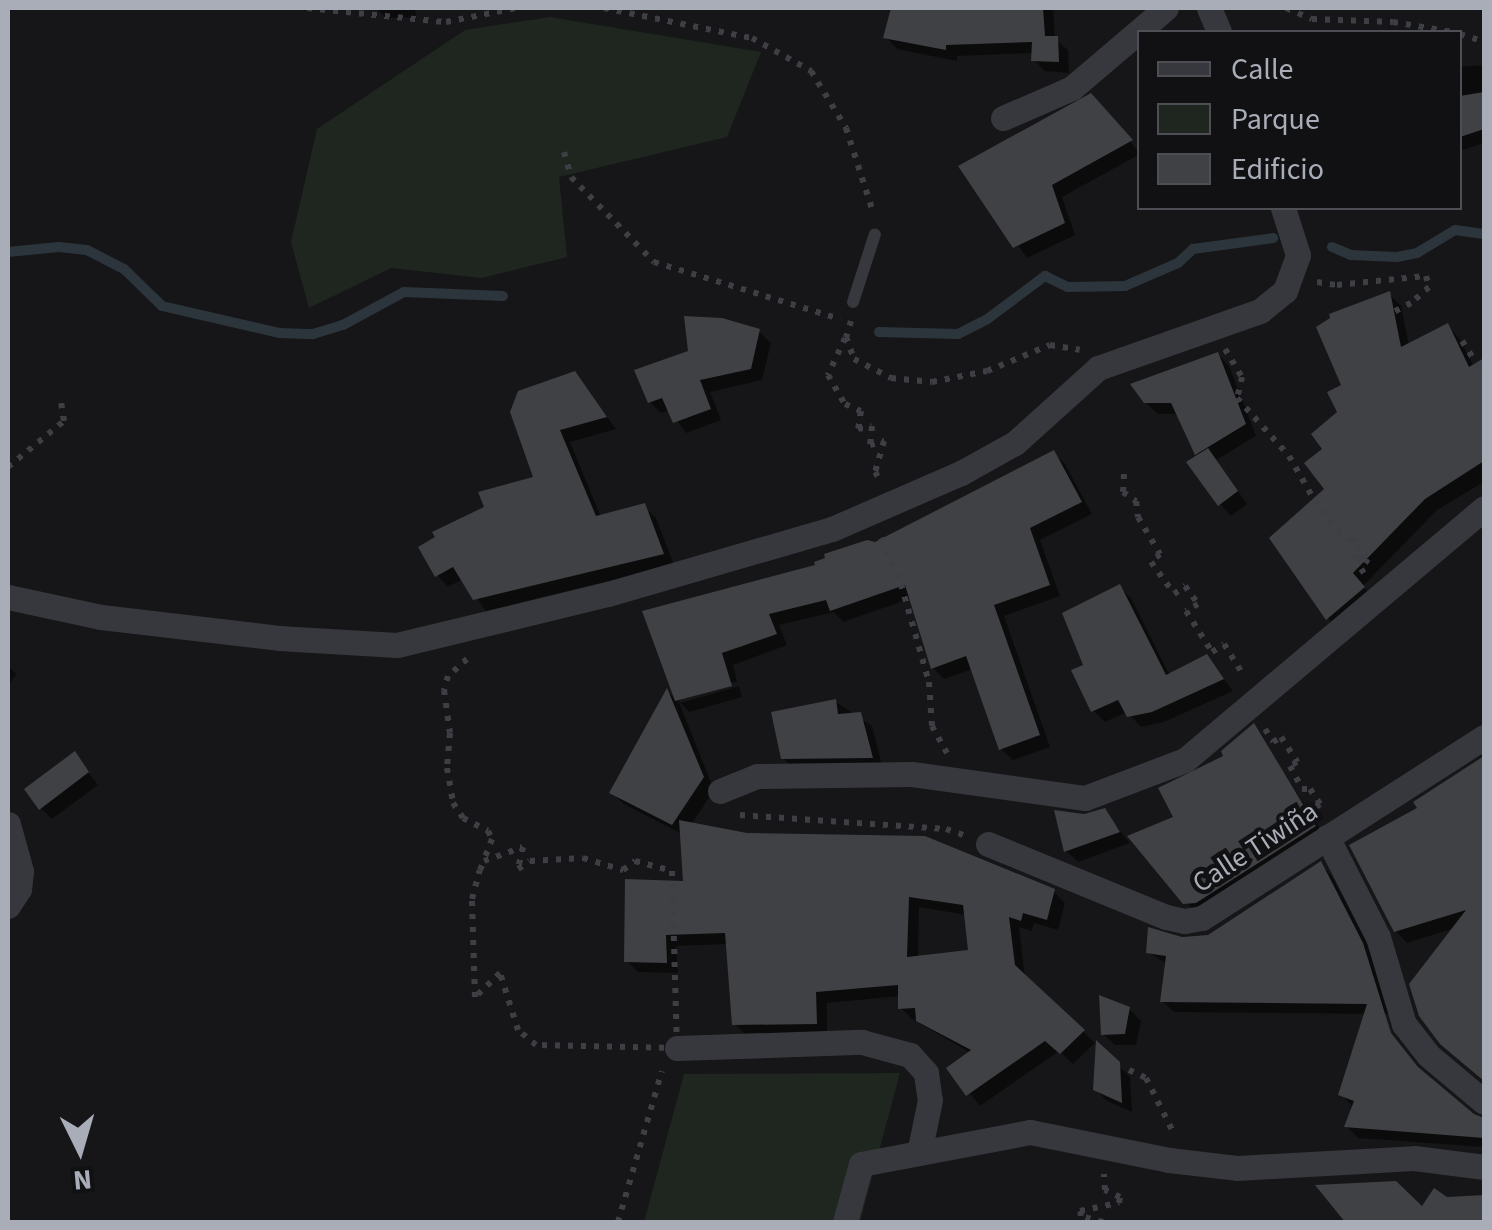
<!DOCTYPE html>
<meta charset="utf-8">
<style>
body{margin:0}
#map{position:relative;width:1492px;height:1230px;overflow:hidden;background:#161618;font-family:"Source Sans 3",sans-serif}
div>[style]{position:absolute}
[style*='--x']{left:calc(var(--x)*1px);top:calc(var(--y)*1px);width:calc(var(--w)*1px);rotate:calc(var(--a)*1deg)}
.green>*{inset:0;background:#1e261f}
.shadow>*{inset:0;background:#0007}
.stream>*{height:10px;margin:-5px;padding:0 5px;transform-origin:5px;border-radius:5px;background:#2c353c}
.building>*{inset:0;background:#404145}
.path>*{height:6px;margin-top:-3px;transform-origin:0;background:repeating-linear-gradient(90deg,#3d3f44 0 5px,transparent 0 13px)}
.lane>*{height:12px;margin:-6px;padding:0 6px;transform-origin:6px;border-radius:6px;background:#37383d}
.street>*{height:25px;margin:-12.5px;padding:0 12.5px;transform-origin:12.5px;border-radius:12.5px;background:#37383d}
span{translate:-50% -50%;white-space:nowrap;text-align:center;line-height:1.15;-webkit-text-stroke:9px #111113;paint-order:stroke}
.street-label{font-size:28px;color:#a8adb8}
.frame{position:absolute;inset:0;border:10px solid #a8adb8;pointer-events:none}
.legend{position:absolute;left:1137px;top:30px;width:325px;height:180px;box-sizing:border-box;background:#111113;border:2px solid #4d4f55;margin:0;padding:12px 18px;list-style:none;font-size:30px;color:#a8adb8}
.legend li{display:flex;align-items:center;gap:20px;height:50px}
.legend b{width:50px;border:2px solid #4d4f55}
.north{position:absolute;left:30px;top:1100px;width:100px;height:100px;-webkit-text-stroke:8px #111113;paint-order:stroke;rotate:175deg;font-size:28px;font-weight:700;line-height:40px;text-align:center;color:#a8adb8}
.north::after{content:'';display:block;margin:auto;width:35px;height:45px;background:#a8adb8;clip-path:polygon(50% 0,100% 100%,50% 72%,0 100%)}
</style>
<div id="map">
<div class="green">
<i style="clip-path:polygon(550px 17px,761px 52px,727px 137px,559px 177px,567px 257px,482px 278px,391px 268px,309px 308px,291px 242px,317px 129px,465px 30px)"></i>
<i style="clip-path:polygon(900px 1073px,860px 1222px,644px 1222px,684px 1074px)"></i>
</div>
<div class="shadow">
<i style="clip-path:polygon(376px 8px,415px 8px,416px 17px,386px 18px)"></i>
<i style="clip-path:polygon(894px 8px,1053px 8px,1055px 39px,1068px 50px,1069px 73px,1045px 71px,1034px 60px,1034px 53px,957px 56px,957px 61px,897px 49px,886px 37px)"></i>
<i style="clip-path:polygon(1484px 65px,1484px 143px,1460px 151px,1460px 67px)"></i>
<i style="clip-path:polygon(1103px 108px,1140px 154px,1062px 197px,1075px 235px,1027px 258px,962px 167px)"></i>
<i style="clip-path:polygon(1389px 294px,1401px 306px,1409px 346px,1448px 326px,1459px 338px,1474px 367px,1484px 361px,1484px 482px,1437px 510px,1363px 586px,1375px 600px,1339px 630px,1328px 618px,1326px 449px,1344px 386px)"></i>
<i style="clip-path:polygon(759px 332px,771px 343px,762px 380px,710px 392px,721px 420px,686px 433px,670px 410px,661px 413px,650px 402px,691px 352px)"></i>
<i style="clip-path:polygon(1218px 354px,1229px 366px,1256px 436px,1216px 460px,1247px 504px,1231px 516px,1220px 504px,1179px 414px,1158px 414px,1145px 402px)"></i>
<i style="clip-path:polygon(574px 374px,616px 429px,570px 442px,601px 517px,644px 506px,656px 518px,674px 565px,486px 611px,463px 579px,448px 587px,437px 575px,487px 509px,536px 478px)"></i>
<i style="clip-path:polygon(evenodd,1053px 453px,1065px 464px,1092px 514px,1040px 540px,1060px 596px,1004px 616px,1050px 747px,1013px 760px,1001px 749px,973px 669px,944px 679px,933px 668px,912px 598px,843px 622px,834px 612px,779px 625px,787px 645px,733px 665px,737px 681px,680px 697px,680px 703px,739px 686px,742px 697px,689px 712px,678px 700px,714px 790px,691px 825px,1053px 891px,1065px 903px,1058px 930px,1034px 923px,1032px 931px,1019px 927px,1025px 978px,1095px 1043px,1073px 1064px,1059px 1051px,980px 1106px,950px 1069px,971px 1053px,912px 1019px,901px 1008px,900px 996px,827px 1003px,827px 1035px,746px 1035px,735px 1024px,729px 944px,676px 946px,678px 973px,638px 972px,627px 961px,686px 883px,682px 834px,624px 804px,612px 793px,668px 692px,678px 702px,646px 613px,818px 567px,875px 545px,1053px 453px,919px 907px,967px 915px,971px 952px,918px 958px,919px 907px)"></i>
<i style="clip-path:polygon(1120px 587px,1131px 598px,1170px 676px,1207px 657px,1233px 691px,1164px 722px,1141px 727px,1127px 712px,1105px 722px,1093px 710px)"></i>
<i style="clip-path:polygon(8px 666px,16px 674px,8px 687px)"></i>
<i style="clip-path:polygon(836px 702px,872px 726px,883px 769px,795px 770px,783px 758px)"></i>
<i style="clip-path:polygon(1254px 727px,1326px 838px,1199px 915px,1187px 903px,1227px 757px)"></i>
<i style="clip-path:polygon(74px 754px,98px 785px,52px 819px,41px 808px)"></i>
<i style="clip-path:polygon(1484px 759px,1484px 1069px,1452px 1052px,1455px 928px,1407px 943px,1396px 931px,1420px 808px,1416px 803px)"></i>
<i style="clip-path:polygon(1104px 811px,1130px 843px,1078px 862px,1066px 851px)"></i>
<i style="clip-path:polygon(1321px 864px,1332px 876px,1374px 957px,1391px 1014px,1174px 1012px,1162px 1001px,1168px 965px,1148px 952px,1181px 939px,1209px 937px)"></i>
<i style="clip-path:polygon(1129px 1009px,1141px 1021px,1136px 1045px,1115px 1045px,1103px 1034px)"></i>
<i style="clip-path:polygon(1098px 1046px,1130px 1077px,1132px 1112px,1107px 1101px,1095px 1089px)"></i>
<i style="clip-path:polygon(1341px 1094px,1472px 1117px,1484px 1124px,1484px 1147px,1358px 1138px,1347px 1127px,1352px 1106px)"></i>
<i style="clip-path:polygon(1320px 1187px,1423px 1210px,1446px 1199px,1484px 1197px,1484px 1222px,1349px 1222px)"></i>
</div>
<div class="stream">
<i style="--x:1332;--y:247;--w:21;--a:23"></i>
<i style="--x:1351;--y:255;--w:46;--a:2.5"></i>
<i style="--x:1397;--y:257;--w:20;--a:-11"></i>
<i style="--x:1417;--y:253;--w:44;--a:-31.2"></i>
<i style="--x:1455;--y:230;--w:29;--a:8"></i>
<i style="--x:8;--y:252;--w:51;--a:-5.6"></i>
<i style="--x:59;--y:247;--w:28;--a:6"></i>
<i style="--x:87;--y:250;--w:42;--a:27.2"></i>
<i style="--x:124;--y:269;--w:53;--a:44.2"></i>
<i style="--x:162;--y:306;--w:121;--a:12.9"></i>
<i style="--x:280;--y:333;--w:33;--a:2"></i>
<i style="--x:313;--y:334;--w:31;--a:-17"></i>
<i style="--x:343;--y:325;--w:69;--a:-28.4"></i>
<i style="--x:404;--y:292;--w:99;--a:2.3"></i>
<i style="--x:879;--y:332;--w:79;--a:1.5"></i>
<i style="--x:958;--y:334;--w:31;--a:-27"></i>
<i style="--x:986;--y:320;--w:74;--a:-36.7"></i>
<i style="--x:1045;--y:276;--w:25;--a:26"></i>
<i style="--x:1068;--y:287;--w:57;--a:-1"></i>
<i style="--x:1125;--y:286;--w:58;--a:-23.5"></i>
<i style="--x:1178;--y:263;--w:21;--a:-43"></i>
<i style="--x:1193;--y:249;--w:81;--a:-7.8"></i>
</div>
<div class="building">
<i style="clip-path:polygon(891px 8px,1043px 8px,1045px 36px,1058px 36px,1059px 62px,1031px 61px,1032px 42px,946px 45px,946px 50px,883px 38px)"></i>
<i style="clip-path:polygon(1484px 92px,1484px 129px,1460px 137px,1460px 96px)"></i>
<i style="clip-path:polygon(1091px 93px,1133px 140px,1052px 185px,1065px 223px,1013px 248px,958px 166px)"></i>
<i style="clip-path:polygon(1390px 291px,1401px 347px,1448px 323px,1469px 367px,1484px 358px,1484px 461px,1425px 499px,1353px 573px,1365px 587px,1326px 620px,1269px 538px,1324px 489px,1304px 463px,1322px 449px,1311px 434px,1337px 412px,1327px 392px,1341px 385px,1316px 327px,1330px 318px,1329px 314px)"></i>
<i style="clip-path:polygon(684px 316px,722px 318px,760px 329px,751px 369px,700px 380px,711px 409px,673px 423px,662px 398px,648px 403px,634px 370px,688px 351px)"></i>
<i style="clip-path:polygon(1218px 352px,1246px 424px,1195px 455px,1171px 403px,1144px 403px,1130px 384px)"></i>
<i style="clip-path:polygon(575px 371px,607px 417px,560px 430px,596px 516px,645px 503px,664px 554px,473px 600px,453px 567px,435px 577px,418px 547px,435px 537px,432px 532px,484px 507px,478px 492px,533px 477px,510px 412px,518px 391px)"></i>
<i style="clip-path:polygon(1208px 448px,1238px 491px,1218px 506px,1186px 462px)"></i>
<i style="clip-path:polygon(1054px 450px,1082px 502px,1030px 528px,1050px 585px,994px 605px,1040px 735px,999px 750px,966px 656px,931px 669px,905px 585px,830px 611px,826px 600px,769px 614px,777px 634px,722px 653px,732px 686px,675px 701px,642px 611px,815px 565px,814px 562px,825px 558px,824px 554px,867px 540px,875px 542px)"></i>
<i style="clip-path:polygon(1120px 584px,1166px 675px,1207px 654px,1224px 679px,1152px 712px,1127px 717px,1118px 700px,1091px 712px,1071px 670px,1083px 665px,1062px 613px)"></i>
<i style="clip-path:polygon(667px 688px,704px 777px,672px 825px,609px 793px)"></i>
<i style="clip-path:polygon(836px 699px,838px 714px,861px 712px,873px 758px,781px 759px,771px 712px)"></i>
<i style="clip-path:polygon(1254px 723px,1316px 826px,1196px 903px,1183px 904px,1127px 836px,1173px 817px,1158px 788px,1223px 756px,1221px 751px)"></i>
<i style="clip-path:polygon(75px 751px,89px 772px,39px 810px,24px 789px)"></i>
<i style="clip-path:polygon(1484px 756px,1484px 1081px,1440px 1044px,1419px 1016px,1409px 984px,1466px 910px,1394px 932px,1349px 845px,1417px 808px,1413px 802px)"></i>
<i style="clip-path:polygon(1105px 808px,1120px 832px,1064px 852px,1054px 810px,1084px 814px)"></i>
<i style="clip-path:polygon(evenodd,679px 820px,747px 833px,925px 836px,1055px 889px,1047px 920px,1023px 913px,1021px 921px,1009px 917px,1015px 965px,1085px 1030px,1060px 1054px,1045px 1041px,966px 1096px,946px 1068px,971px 1050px,916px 1021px,915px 1008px,898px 1009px,898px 985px,816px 992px,817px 1024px,732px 1025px,725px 933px,666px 935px,667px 963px,624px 962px,625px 879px,683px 881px,679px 820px,909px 897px,963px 905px,968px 950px,907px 957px,909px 897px)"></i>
<i style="clip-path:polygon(1321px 861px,1363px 943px,1391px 1033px,1418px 1067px,1474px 1114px,1484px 1118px,1484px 1138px,1344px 1127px,1354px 1101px,1338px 1095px,1367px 1004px,1160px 1002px,1166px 956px,1146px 953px,1148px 927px,1182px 937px,1208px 935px)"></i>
<i style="clip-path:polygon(1099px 995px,1130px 1007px,1125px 1034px,1101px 1035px)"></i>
<i style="clip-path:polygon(1096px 1040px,1120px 1062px,1122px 1103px,1093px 1090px)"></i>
<i style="clip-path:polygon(1396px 1181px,1422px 1206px,1434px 1188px,1447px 1197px,1484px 1195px,1484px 1222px,1345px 1222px,1315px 1185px)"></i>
</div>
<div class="path">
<i style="--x:307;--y:8;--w:140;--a:5.8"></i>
<i style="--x:446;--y:22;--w:71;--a:-11.3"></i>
<i style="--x:604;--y:8;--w:151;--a:11.5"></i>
<i style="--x:752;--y:38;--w:68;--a:29.2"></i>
<i style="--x:811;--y:71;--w:67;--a:58.4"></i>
<i style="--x:846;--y:128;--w:88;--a:72.2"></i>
<i style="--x:1286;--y:8;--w:28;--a:23"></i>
<i style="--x:1312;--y:19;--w:81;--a:2.1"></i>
<i style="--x:1393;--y:22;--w:60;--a:9.6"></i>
<i style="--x:1460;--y:34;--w:25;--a:18"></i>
<i style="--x:564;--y:152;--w:26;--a:74"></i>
<i style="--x:571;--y:177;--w:119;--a:45.7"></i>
<i style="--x:654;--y:262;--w:195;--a:17"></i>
<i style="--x:1317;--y:282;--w:20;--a:9"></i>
<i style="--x:1337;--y:285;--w:89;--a:-5.8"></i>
<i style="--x:1426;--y:276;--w:11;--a:75"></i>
<i style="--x:1429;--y:287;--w:24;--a:138"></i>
<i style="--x:1411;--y:303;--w:27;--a:153"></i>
<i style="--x:851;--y:321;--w:17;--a:107"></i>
<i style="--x:846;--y:337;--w:23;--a:70"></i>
<i style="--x:854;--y:359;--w:42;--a:27.2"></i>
<i style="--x:891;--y:378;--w:41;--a:5.6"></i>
<i style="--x:932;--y:382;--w:56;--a:-11.3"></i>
<i style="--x:987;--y:371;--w:68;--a:-22.4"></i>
<i style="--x:1050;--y:345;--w:30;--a:9"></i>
<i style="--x:845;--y:338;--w:41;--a:114.7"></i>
<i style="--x:828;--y:375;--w:34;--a:60"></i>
<i style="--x:845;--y:404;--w:17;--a:24"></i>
<i style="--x:861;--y:411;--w:18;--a:99"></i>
<i style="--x:858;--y:429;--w:14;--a:-12"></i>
<i style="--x:872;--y:426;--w:19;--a:96"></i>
<i style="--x:870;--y:445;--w:15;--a:-16"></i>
<i style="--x:884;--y:441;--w:32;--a:106"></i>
<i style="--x:875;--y:472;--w:9;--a:58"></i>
<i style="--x:1462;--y:341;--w:40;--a:57.1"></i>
<i style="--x:1225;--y:349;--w:33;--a:59"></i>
<i style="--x:1242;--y:377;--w:22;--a:103"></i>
<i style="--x:1237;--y:398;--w:78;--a:48.1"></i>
<i style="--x:1289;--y:456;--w:62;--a:60.1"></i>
<i style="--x:1320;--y:510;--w:42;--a:47.9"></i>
<i style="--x:1348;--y:541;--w:5;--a:-37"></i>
<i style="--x:1352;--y:538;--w:12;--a:48"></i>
<i style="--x:1360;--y:547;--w:11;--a:131"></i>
<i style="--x:1353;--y:555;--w:6;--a:51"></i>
<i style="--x:1357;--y:560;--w:9;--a:-41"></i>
<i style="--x:1364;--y:554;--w:6;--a:51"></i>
<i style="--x:1368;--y:559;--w:12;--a:125"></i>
<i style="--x:1361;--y:569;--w:5;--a:53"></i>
<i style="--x:8;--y:467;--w:72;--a:-39.4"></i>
<i style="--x:64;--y:421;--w:19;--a:-99"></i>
<i style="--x:1124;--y:474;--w:18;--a:93"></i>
<i style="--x:1123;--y:492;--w:16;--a:35"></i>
<i style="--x:1136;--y:501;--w:16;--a:83"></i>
<i style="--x:1138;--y:517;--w:43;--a:59.3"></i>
<i style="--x:1160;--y:554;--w:12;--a:138"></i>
<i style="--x:1151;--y:562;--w:39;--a:54"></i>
<i style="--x:1174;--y:594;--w:14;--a:-36"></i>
<i style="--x:1185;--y:586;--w:22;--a:54"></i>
<i style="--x:1198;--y:604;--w:14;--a:150"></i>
<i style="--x:1186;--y:611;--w:49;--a:57.6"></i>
<i style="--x:1212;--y:652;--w:14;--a:-34"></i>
<i style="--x:1224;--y:644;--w:38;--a:58"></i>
<i style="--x:881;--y:538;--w:50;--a:66.5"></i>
<i style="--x:901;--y:584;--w:102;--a:74.1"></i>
<i style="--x:929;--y:682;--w:44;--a:86.1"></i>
<i style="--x:932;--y:726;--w:31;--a:61"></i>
<i style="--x:467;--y:659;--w:25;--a:138"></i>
<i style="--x:448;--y:676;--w:15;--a:106"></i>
<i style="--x:444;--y:690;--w:43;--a:82.1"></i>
<i style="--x:450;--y:733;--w:35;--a:95"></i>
<i style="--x:447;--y:768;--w:36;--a:80"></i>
<i style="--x:453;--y:803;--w:18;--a:56"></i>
<i style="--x:463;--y:818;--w:28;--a:27"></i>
<i style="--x:488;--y:831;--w:9;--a:63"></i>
<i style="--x:492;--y:839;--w:22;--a:111"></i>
<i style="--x:1265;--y:729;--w:15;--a:58"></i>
<i style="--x:1273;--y:742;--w:9;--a:-32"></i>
<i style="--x:1281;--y:737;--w:30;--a:57"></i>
<i style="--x:1297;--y:762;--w:8;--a:150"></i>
<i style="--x:1290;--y:766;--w:26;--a:62"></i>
<i style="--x:1302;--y:789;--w:8;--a:0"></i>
<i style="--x:1310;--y:789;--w:18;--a:56"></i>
<i style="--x:1320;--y:804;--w:9;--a:144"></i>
<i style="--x:740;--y:815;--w:206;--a:3.9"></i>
<i style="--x:946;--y:829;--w:21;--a:19"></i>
<i style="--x:523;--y:847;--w:23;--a:103"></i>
<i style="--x:518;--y:869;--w:14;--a:-34"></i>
<i style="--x:530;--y:861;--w:53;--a:-3.2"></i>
<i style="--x:583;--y:858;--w:42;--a:16.7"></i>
<i style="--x:623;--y:870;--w:15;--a:-37"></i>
<i style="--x:635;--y:861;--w:38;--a:15"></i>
<i style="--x:672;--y:871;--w:177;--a:88.4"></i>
<i style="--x:677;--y:1048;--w:141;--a:-178.8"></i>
<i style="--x:536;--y:1045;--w:23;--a:-140"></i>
<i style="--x:518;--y:1030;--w:60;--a:-107.5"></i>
<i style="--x:500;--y:973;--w:35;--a:136"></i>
<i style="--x:475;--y:997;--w:98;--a:-91.8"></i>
<i style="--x:472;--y:899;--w:30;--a:-75"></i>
<i style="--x:480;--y:870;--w:10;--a:-66"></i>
<i style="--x:484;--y:861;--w:41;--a:-19.7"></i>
<i style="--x:1129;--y:1070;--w:19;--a:25"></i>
<i style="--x:1146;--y:1078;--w:60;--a:63.4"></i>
<i style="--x:618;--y:1222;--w:157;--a:-73.8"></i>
<i style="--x:1103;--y:1222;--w:23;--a:-165"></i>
<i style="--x:1081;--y:1216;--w:5;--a:-101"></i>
<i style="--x:1080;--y:1211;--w:40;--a:-12"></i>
<i style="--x:1119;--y:1203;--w:6;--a:-81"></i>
<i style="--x:1120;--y:1197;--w:17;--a:-155"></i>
<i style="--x:1105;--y:1190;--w:16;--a:-94"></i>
</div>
<div class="lane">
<i style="--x:853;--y:302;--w:71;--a:-72.1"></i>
</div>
<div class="street">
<i style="--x:1209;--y:8;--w:26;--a:67"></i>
<i style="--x:1003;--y:118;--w:75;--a:-23.5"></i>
<i style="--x:1072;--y:88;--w:123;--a:-40.4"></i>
<i style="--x:8;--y:597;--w:95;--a:12.1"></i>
<i style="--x:101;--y:617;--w:179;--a:6.7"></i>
<i style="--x:279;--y:638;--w:118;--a:3.4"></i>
<i style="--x:397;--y:645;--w:217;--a:-13.6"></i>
<i style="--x:608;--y:594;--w:233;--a:-16.2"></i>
<i style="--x:832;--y:529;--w:141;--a:-23.5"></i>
<i style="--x:961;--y:473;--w:62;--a:-29.1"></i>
<i style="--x:1015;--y:443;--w:112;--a:-42.1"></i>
<i style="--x:1098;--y:368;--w:172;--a:-19.4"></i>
<i style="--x:1260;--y:311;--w:32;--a:-39"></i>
<i style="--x:1285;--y:291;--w:38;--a:-70"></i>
<i style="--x:1298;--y:255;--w:49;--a:-107.7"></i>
<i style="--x:720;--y:791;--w:40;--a:-22"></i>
<i style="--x:757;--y:776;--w:155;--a:-0.7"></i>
<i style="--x:912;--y:774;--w:175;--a:7.9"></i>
<i style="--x:1085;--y:798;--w:107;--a:-20.8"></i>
<i style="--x:1185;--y:760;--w:391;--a:-40.1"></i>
<i style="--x:8;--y:824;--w:49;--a:74.5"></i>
<i style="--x:21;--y:871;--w:18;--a:96"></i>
<i style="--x:19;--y:889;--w:20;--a:123"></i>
<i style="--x:1327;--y:837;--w:112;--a:63"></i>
<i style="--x:1378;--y:937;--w:91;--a:73.4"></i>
<i style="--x:1404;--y:1024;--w:39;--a:52"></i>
<i style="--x:1428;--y:1055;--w:73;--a:40"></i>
<i style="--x:988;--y:844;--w:192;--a:22.3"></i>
<i style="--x:1166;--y:917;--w:19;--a:12"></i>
<i style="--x:1185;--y:921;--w:17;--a:-10"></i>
<i style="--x:1202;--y:918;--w:335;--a:-32.7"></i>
<i style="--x:677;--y:1048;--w:185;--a:-1.9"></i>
<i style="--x:862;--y:1042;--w:50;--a:15.2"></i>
<i style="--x:910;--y:1055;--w:24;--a:48"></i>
<i style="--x:926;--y:1073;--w:27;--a:82"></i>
<i style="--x:930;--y:1100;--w:54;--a:101.7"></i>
<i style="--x:845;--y:1222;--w:60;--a:-74.6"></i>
<i style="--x:861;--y:1164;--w:172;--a:-10.7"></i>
<i style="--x:1030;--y:1132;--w:142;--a:11.4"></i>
<i style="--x:1169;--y:1160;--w:68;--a:6.7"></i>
<i style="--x:1237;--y:1168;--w:177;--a:-3.2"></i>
<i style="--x:1414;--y:1158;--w:71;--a:7.3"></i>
</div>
<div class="street-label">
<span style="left:1255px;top:847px;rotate:-33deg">Calle Tiwiña</span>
</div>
<div class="frame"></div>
<ul class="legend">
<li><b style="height:12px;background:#37383d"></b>Calle</li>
<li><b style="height:28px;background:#1e261f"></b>Parque</li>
<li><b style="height:28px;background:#404145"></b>Edificio</li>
</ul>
<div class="north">N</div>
</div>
